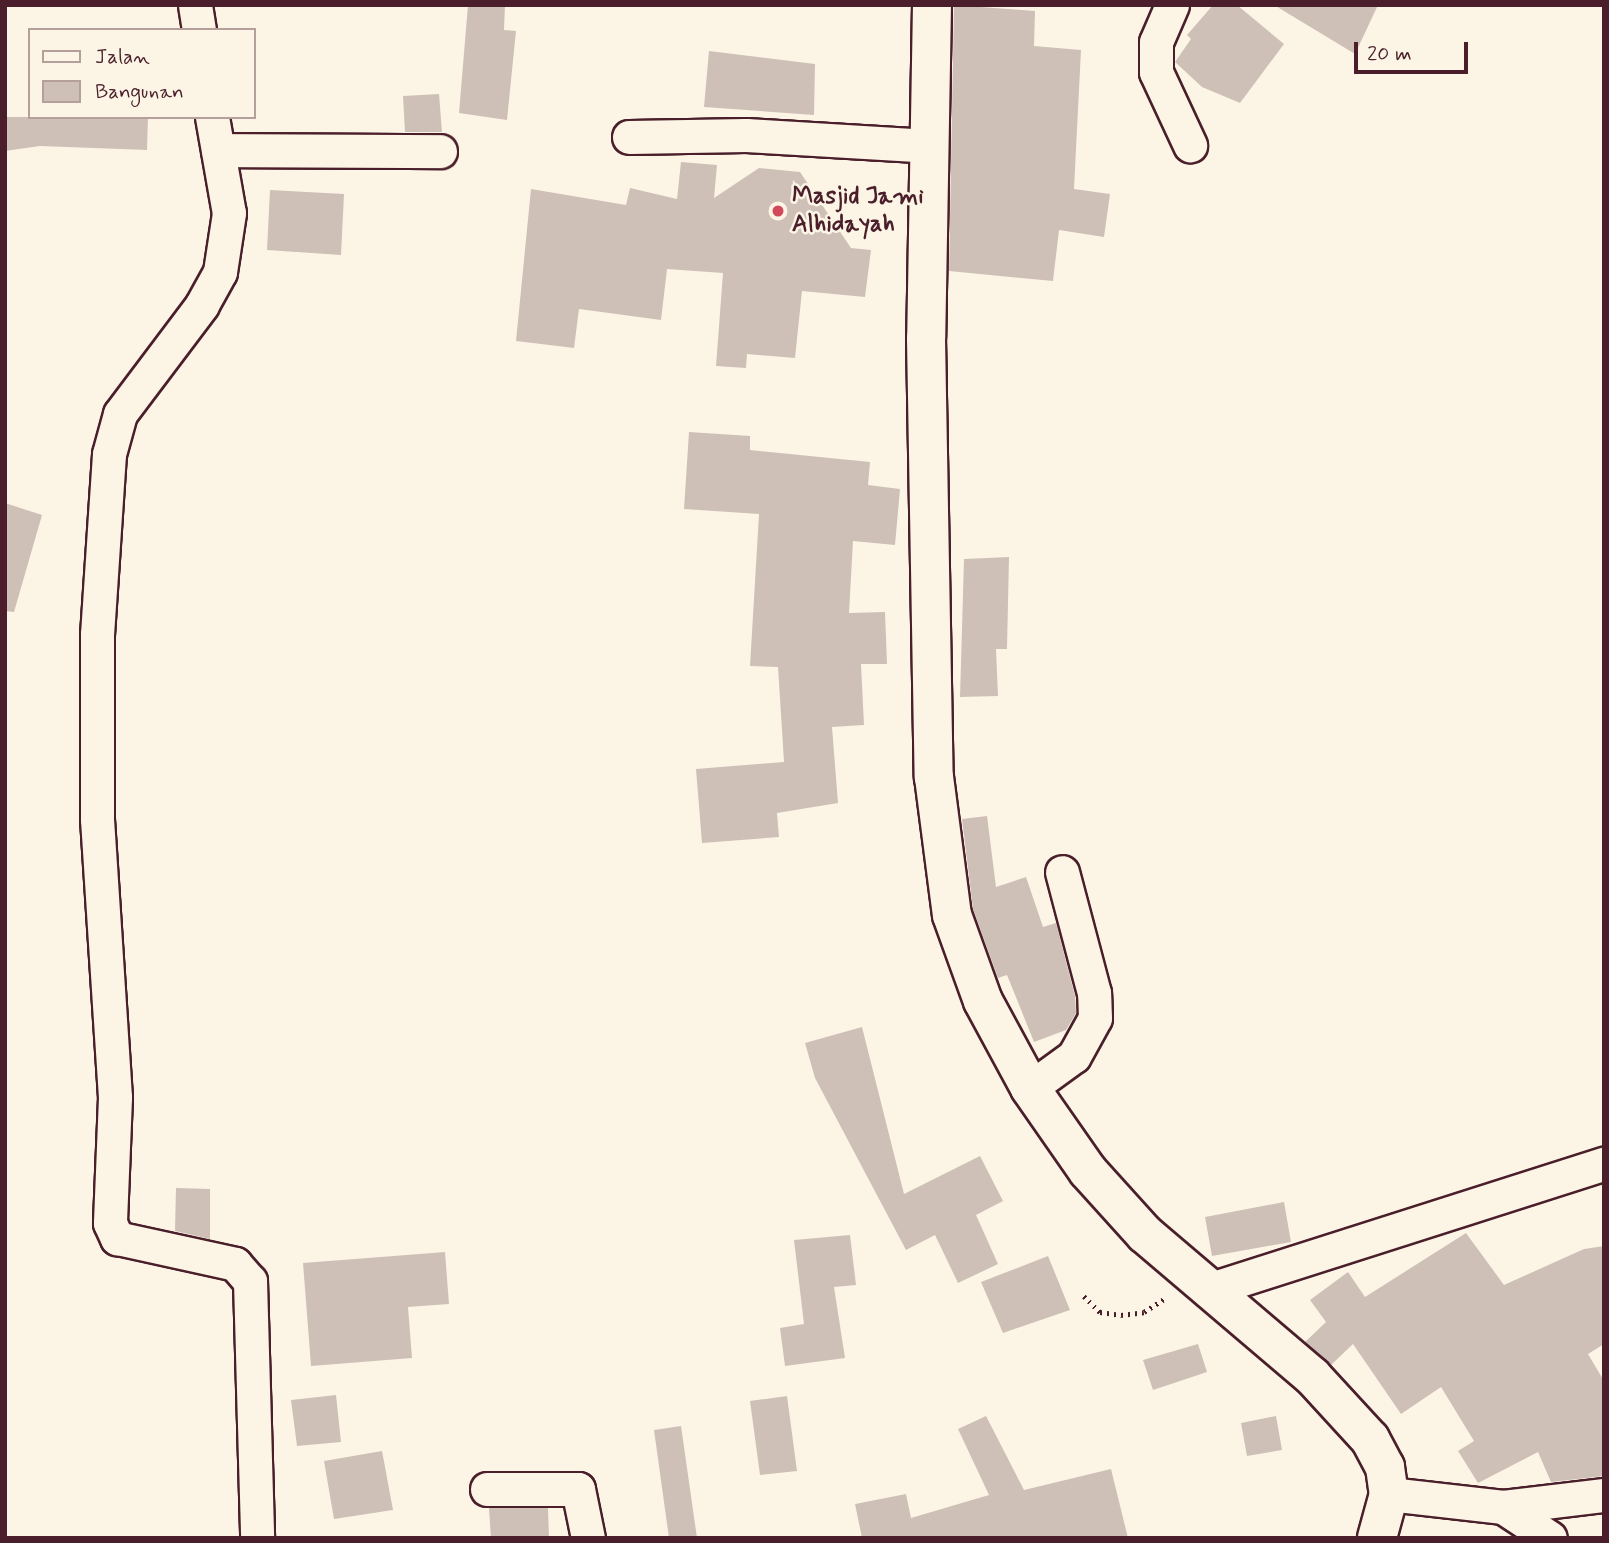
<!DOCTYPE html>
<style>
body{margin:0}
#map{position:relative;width:1609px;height:1543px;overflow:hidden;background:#fcf5e5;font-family:Mynerve,sans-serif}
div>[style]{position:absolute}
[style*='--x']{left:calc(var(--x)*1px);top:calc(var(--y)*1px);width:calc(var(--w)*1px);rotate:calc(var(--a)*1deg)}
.building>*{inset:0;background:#cfc0b7}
.path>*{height:4.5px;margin-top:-2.25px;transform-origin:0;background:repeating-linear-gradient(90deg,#4a1f2b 0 2px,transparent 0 7px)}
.roads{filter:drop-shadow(2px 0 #4a1f2b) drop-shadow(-2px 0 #4a1f2b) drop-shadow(0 2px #4a1f2b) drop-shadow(0 -2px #4a1f2b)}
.minor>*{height:33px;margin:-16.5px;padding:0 16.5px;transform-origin:16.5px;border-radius:16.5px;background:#fcf5e5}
.tertiary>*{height:38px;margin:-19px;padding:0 19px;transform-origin:19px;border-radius:19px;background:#fcf5e5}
.dots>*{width:19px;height:19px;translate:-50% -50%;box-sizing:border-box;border:4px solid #fcf5e5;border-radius:50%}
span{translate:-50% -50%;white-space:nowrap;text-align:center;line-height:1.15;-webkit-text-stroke:5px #fcf5e5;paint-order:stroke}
.poi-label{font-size:24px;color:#4a1f2b;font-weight:700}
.left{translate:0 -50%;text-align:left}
.frame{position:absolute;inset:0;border:7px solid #4a1f2b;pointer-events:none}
.legend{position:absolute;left:28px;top:28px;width:228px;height:91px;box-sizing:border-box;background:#fcf5e5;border:2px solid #b59f9b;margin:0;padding:9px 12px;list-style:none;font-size:21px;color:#4a1f2b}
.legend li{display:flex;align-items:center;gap:14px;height:35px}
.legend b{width:35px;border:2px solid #b59f9b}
.scale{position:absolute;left:1354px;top:42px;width:114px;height:32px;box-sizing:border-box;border:4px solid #4a1f2b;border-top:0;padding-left:9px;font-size:21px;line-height:24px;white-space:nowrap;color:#4a1f2b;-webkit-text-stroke:5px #fcf5e5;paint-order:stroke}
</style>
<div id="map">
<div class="building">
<i style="clip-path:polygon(468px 5px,505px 5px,504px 30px,516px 31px,507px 120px,459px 113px)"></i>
<i style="clip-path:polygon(954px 5px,1035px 11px,1034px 46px,1081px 50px,1074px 189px,1110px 194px,1104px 237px,1059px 230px,1053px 281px,949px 271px)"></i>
<i style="clip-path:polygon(1213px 5px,1237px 5px,1284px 44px,1240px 103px,1202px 87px,1175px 62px,1191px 39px,1187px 35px)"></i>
<i style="clip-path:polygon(1274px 5px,1378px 5px,1355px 54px)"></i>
<i style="clip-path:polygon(709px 51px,815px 64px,814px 115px,704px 107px)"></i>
<i style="clip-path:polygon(439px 94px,442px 132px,405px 132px,403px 96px)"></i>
<i style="clip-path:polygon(5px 117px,148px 117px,147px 150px,40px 146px,5px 151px)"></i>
<i style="clip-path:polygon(681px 162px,717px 165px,714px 198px,759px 168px,800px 172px,851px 248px,871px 250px,865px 297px,802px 291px,795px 358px,747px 354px,746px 368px,716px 366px,723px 273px,667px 269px,661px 320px,579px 309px,574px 348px,516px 341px,531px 189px,626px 205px,630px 188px,677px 199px)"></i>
<i style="clip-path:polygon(270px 190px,344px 194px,341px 255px,267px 250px)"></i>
<i style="clip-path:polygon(689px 432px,750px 436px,750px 450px,870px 462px,868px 485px,900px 489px,895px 545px,853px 541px,849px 613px,885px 612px,887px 664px,861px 664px,864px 725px,832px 727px,838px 803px,777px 813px,779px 837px,702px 843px,696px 769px,784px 762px,778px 667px,750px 666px,759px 514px,684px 509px)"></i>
<i style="clip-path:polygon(5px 503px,42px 515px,14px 612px,5px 611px)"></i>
<i style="clip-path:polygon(1009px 557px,1007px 649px,996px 649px,998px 696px,960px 697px,964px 559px)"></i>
<i style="clip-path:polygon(987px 816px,996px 887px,1026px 877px,1043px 927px,1056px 923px,1075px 996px,1076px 1013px,1066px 1030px,1034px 1042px,1007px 975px,998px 978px,973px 909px,962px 819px)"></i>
<i style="clip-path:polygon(862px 1027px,904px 1194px,980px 1156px,1003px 1201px,976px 1215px,998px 1264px,958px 1283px,935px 1235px,906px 1250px,815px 1078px,805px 1043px)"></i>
<i style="clip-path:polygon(176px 1188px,210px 1189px,210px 1239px,175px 1231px)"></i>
<i style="clip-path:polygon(1284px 1202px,1291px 1242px,1212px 1256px,1205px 1217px)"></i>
<i style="clip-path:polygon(1466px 1233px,1504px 1285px,1584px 1249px,1604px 1246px,1604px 1344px,1588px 1354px,1604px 1381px,1604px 1476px,1551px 1482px,1538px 1452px,1478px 1483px,1458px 1451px,1474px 1441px,1441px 1387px,1401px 1414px,1353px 1344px,1331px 1365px,1305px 1342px,1326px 1322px,1310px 1300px,1348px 1272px,1365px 1297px)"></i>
<i style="clip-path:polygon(850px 1235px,856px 1285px,834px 1287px,845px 1358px,785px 1366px,780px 1328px,804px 1324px,794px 1240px)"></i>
<i style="clip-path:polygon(445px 1252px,449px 1304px,408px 1307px,412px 1358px,311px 1366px,303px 1263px)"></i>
<i style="clip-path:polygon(1048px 1256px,1070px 1310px,1003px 1333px,981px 1282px)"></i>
<i style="clip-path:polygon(1198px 1344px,1207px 1372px,1153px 1390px,1143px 1360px)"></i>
<i style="clip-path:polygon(336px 1395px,341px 1442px,297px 1446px,291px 1400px)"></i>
<i style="clip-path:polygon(787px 1396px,797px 1471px,760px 1475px,750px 1401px)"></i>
<i style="clip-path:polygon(986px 1416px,1024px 1490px,1111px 1469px,1128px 1538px,862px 1538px,855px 1504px,906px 1494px,911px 1518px,989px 1495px,958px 1429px)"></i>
<i style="clip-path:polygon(1276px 1416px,1282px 1450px,1247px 1456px,1241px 1423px)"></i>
<i style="clip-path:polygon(681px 1426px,697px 1538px,669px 1538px,654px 1430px)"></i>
<i style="clip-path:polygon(382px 1451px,393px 1510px,334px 1519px,324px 1461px)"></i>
<i style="clip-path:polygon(489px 1508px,548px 1508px,549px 1538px,491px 1538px)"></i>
</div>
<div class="path">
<i style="--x:1084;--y:1296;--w:23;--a:45"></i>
<i style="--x:1100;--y:1312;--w:21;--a:8"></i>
<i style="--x:1121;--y:1315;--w:23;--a:-7"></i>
<i style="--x:1144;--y:1312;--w:24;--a:-33"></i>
</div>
<div class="roads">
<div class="minor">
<i style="--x:195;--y:5;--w:25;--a:81"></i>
<i style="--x:1172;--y:5;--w:40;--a:113.4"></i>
<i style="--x:1156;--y:42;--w:30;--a:90"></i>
<i style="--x:1156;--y:72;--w:81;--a:65"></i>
<i style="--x:212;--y:117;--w:97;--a:80"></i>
<i style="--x:229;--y:213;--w:60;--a:98.7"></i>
<i style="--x:220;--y:272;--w:38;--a:119"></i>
<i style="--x:202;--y:305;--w:136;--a:127"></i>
<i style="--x:120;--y:414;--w:41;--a:105.4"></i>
<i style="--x:109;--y:454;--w:180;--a:93.8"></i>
<i style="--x:97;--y:634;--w:185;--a:90"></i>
<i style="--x:97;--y:819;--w:279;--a:86.3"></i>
<i style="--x:115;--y:1097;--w:126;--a:92.3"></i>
<i style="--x:110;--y:1223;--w:17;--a:65"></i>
<i style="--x:117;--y:1238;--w:121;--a:12.4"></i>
<i style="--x:235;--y:1264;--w:23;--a:49"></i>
<i style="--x:250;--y:1281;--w:257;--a:88.4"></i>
<i style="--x:629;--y:137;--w:117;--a:-1"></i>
<i style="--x:746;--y:135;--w:183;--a:3.4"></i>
<i style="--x:218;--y:150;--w:222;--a:0.3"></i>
<i style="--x:1030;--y:1088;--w:54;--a:-36"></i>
<i style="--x:1074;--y:1056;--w:43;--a:-61.1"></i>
<i style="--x:1095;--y:1018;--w:25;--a:-92"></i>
<i style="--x:1094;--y:993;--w:125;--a:-104.8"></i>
<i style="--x:1208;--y:1290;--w:416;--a:-17.7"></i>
<i style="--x:487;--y:1489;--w:91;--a:0"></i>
<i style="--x:578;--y:1489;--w:50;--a:78.5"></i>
<i style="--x:1389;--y:1494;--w:115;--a:6.5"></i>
<i style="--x:1503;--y:1507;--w:102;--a:-6.8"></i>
<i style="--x:1503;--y:1507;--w:56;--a:33.4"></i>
</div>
<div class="tertiary">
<i style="--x:932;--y:5;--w:333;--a:91"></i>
<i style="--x:926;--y:338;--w:439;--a:89"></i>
<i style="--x:934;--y:777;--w:139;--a:82.6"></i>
<i style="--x:952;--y:915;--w:91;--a:70.2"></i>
<i style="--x:983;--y:1001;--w:99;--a:61.6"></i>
<i style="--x:1030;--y:1088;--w:101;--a:55.1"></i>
<i style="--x:1088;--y:1171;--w:85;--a:47.9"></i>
<i style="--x:1145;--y:1234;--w:219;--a:40.4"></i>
<i style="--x:1312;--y:1376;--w:86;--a:47.4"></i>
<i style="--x:1370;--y:1439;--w:32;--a:62"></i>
<i style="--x:1385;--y:1467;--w:27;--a:82"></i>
<i style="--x:1389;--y:1494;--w:46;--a:105.3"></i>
</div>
</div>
<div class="dots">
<i style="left:778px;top:211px;background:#d1495b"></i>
</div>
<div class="poi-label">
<span class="left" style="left:792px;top:211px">Masjid Jami<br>Alhidayah</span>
</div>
<div class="frame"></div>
<ul class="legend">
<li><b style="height:9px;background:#fcf5e5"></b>Jalan</li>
<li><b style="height:19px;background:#cfc0b7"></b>Bangunan</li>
</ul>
<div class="scale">20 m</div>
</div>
